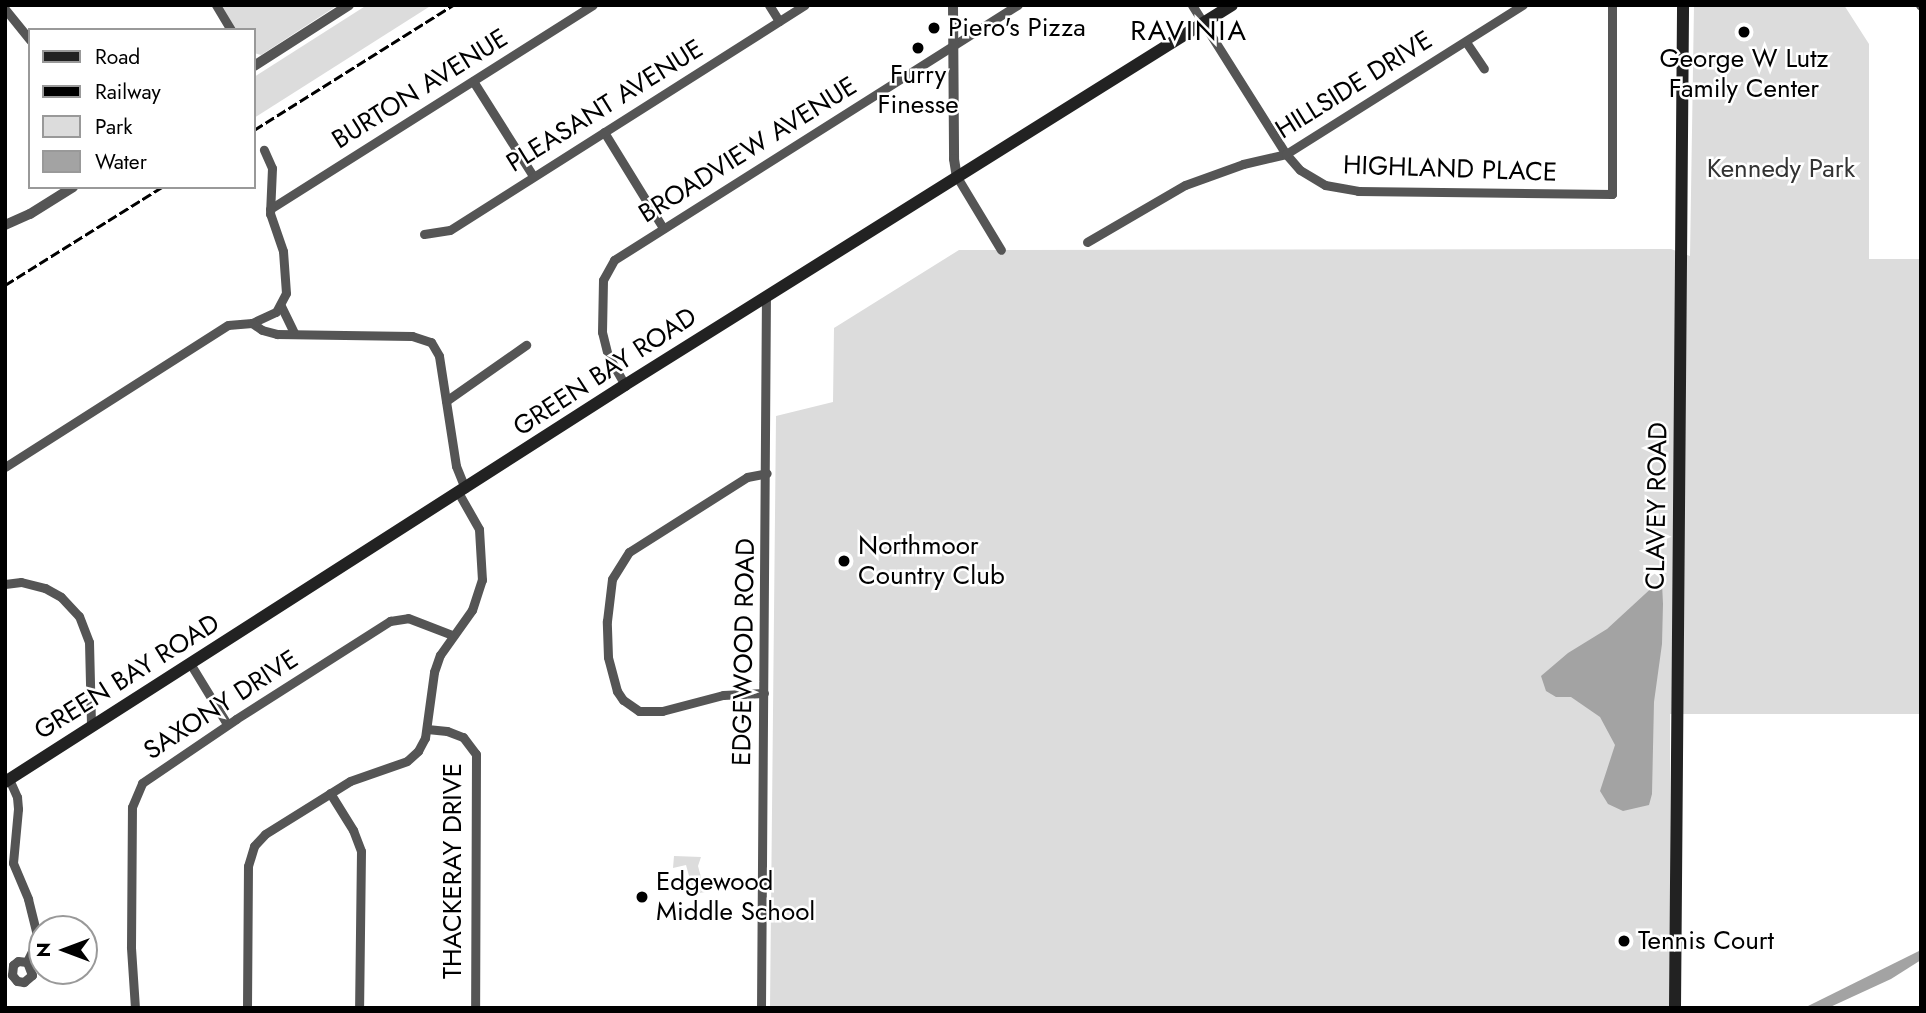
<!DOCTYPE html>
<style>
body{margin:0}
#map{position:relative;width:1926px;height:1013px;overflow:hidden;background:#fff;font-family:Jost,sans-serif}
div>[style]{position:absolute}
[style*='--x']{left:calc(var(--x)*1px);top:calc(var(--y)*1px);width:calc(var(--w)*1px);rotate:calc(var(--a)*1deg)}
.green>*{inset:0;background:#dcdcdc}
.water>*{inset:0;background:#a3a3a3}
.minor>*{height:9px;margin:-4.5px;padding:0 4.5px;transform-origin:4.5px;border-radius:4.5px;background:#555}
.tertiary>*{height:10px;margin:-5px;padding:0 5px;transform-origin:5px;border-radius:5px;background:#555}
.secondary>*{height:12px;margin:-6px;padding:0 6px;transform-origin:6px;border-radius:6px;background:#222}
.rail>*{height:2.5px;margin-top:-1.25px;transform-origin:0;background:repeating-linear-gradient(90deg,#000 0 10px,transparent 0 13.5px)}
.dots>*{width:19px;height:19px;translate:-50% -50%;box-sizing:border-box;border:4px solid #fff;border-radius:50%}
span{translate:-50% -50%;white-space:nowrap;text-align:center;line-height:1.15;-webkit-text-stroke:5px #fff;paint-order:stroke}
.poi-label{font-size:26px;color:#000}
.left{translate:0 -50%;text-align:left}
.street-label{font-size:26px;color:#000}
.park-label{font-size:26px;color:#333}
.neighbourhood-label{font-size:28px;color:#000;letter-spacing:2px}
.frame{position:absolute;inset:0;border:7px solid #000;pointer-events:none}
.legend{position:absolute;left:28px;top:28px;width:228px;height:161px;box-sizing:border-box;background:#fff;border:2px solid #999;margin:0;padding:9px 12px;list-style:none;font-size:21px;color:#000}
.legend li{display:flex;align-items:center;gap:14px;height:35px}
.legend b{width:35px;border:2px solid #999}
.north{position:absolute;left:28px;top:915px;width:70px;height:70px;box-sizing:border-box;background:#fff;border:2px solid #999;border-radius:50%;rotate:270deg;font-size:19px;font-weight:700;line-height:28px;text-align:center;color:#000}
.north::after{content:'';display:block;margin:auto;width:24px;height:32px;background:#000;clip-path:polygon(50% 0,100% 100%,50% 72%,0 100%)}
</style>
<div id="map">
<div class="green">
<i style="clip-path:polygon(221px 5px,338px 5px,261px 55px,254px 53px,254px 30px,235px 30px)"></i>
<i style="clip-path:polygon(367px 5px,432px 5px,254px 118px,254px 77px)"></i>
<i style="clip-path:polygon(1694px 5px,1844px 5px,1869px 44px,1869px 259px,1921px 259px,1921px 714px,1670px 714px,1670px 1008px,770px 1008px,776px 416px,833px 402px,834px 328px,959px 250px,1671px 249px,1690px 256px)"></i>
<i style="clip-path:polygon(674px 856px,701px 857px,698px 866px,705px 892px,694px 894px,686px 865px,673px 868px)"></i>
</div>
<div class="water">
<i style="clip-path:polygon(1657px 583px,1662px 583px,1663px 604px,1662px 644px,1654px 702px,1652px 794px,1649px 805px,1623px 811px,1608px 804px,1600px 791px,1615px 745px,1600px 717px,1571px 697px,1556px 697px,1546px 691px,1541px 676px,1568px 653px,1607px 629px)"></i>
<i style="clip-path:polygon(1921px 950px,1921px 960px,1891px 979px,1828px 1008px,1804px 1008px)"></i>
</div>
<div class="minor">
<i style="--x:216;--y:5;--w:29;--a:59"></i>
<i style="--x:769;--y:5;--w:19;--a:58"></i>
<i style="--x:1192;--y:5;--w:176;--a:57.8"></i>
<i style="--x:1286;--y:154;--w:21;--a:49"></i>
<i style="--x:1300;--y:170;--w:29;--a:31"></i>
<i style="--x:1325;--y:185;--w:34;--a:10"></i>
<i style="--x:1358;--y:191;--w:254;--a:0.7"></i>
<i style="--x:1612;--y:194;--w:189;--a:-90"></i>
<i style="--x:1920;--y:5;--w:1;--a:45"></i>
<i style="--x:5;--y:9;--w:40;--a:51"></i>
<i style="--x:1466;--y:42;--w:32;--a:56"></i>
<i style="--x:473;--y:81;--w:112;--a:57.7"></i>
<i style="--x:604;--y:132;--w:113;--a:58.4"></i>
<i style="--x:957;--y:177;--w:85;--a:58.9"></i>
<i style="--x:270;--y:209;--w:382;--a:-32.3"></i>
<i style="--x:424;--y:234;--w:26;--a:-9"></i>
<i style="--x:450;--y:230;--w:420;--a:-32.4"></i>
<i style="--x:1087;--y:242;--w:113;--a:-30.2"></i>
<i style="--x:1185;--y:185;--w:62;--a:-19.9"></i>
<i style="--x:1243;--y:164;--w:44;--a:-13.1"></i>
<i style="--x:1286;--y:154;--w:280;--a:-32.2"></i>
<i style="--x:281;--y:306;--w:30;--a:64"></i>
<i style="--x:252;--y:323;--w:26;--a:-25"></i>
<i style="--x:276;--y:312;--w:21;--a:-62"></i>
<i style="--x:286;--y:293;--w:42;--a:-94.1"></i>
<i style="--x:283;--y:251;--w:39;--a:-109"></i>
<i style="--x:270;--y:214;--w:46;--a:-87.5"></i>
<i style="--x:272;--y:168;--w:20;--a:-114"></i>
<i style="--x:625;--y:385;--w:34;--a:-120"></i>
<i style="--x:608;--y:356;--w:25;--a:-104"></i>
<i style="--x:602;--y:332;--w:52;--a:-88.9"></i>
<i style="--x:603;--y:280;--w:23;--a:-61"></i>
<i style="--x:614;--y:260;--w:478;--a:-32.3"></i>
<i style="--x:446;--y:401;--w:98;--a:-35"></i>
<i style="--x:5;--y:467;--w:264;--a:-32.5"></i>
<i style="--x:228;--y:325;--w:24;--a:-5"></i>
<i style="--x:252;--y:323;--w:12;--a:35"></i>
<i style="--x:262;--y:330;--w:16;--a:15"></i>
<i style="--x:277;--y:334;--w:135;--a:0.8"></i>
<i style="--x:412;--y:336;--w:20;--a:18"></i>
<i style="--x:431;--y:342;--w:16;--a:60"></i>
<i style="--x:439;--y:356;--w:111;--a:81.2"></i>
<i style="--x:456;--y:466;--w:24;--a:68"></i>
<i style="--x:5;--y:584;--w:16;--a:-7"></i>
<i style="--x:21;--y:582;--w:25;--a:14"></i>
<i style="--x:45;--y:588;--w:18;--a:29"></i>
<i style="--x:61;--y:597;--w:26;--a:47"></i>
<i style="--x:79;--y:616;--w:28;--a:69"></i>
<i style="--x:89;--y:642;--w:84;--a:88.6"></i>
<i style="--x:191;--y:665;--w:69;--a:58.6"></i>
<i style="--x:764;--y:693;--w:41;--a:177.2"></i>
<i style="--x:723;--y:695;--w:63;--a:165.3"></i>
<i style="--x:662;--y:711;--w:23;--a:180"></i>
<i style="--x:639;--y:711;--w:19;--a:-145"></i>
<i style="--x:623;--y:700;--w:11;--a:-124"></i>
<i style="--x:617;--y:691;--w:35;--a:-105"></i>
<i style="--x:608;--y:657;--w:36;--a:-92"></i>
<i style="--x:607;--y:621;--w:42;--a:-83.2"></i>
<i style="--x:612;--y:579;--w:32;--a:-58"></i>
<i style="--x:629;--y:552;--w:140;--a:-32.4"></i>
<i style="--x:747;--y:477;--w:20;--a:-11"></i>
<i style="--x:427;--y:729;--w:20;--a:6"></i>
<i style="--x:447;--y:731;--w:17;--a:21"></i>
<i style="--x:463;--y:737;--w:21;--a:53"></i>
<i style="--x:476;--y:754;--w:254;--a:90.2"></i>
<i style="--x:9;--y:779;--w:20;--a:66"></i>
<i style="--x:17;--y:797;--w:12;--a:85"></i>
<i style="--x:18;--y:809;--w:54;--a:95.3"></i>
<i style="--x:13;--y:863;--w:39;--a:67"></i>
<i style="--x:28;--y:899;--w:41;--a:76"></i>
<i style="--x:38;--y:939;--w:25;--a:116"></i>
<i style="--x:27;--y:962;--w:14;--a:69"></i>
<i style="--x:32;--y:975;--w:11;--a:139"></i>
<i style="--x:24;--y:982;--w:7;--a:-172"></i>
<i style="--x:17;--y:981;--w:8;--a:-130"></i>
<i style="--x:12;--y:975;--w:10;--a:-84"></i>
<i style="--x:13;--y:965;--w:6;--a:-39"></i>
<i style="--x:18;--y:961;--w:9;--a:6"></i>
<i style="--x:330;--y:793;--w:44;--a:58.1"></i>
<i style="--x:353;--y:830;--w:22;--a:69"></i>
<i style="--x:361;--y:851;--w:157;--a:90.7"></i>
<i style="--x:135;--y:1008;--w:61;--a:-93.8"></i>
<i style="--x:131;--y:947;--w:140;--a:-89.6"></i>
<i style="--x:132;--y:807;--w:26;--a:-67"></i>
<i style="--x:142;--y:783;--w:114;--a:-34.2"></i>
<i style="--x:236;--y:719;--w:183;--a:-32.5"></i>
<i style="--x:390;--y:621;--w:18;--a:-9"></i>
<i style="--x:408;--y:618;--w:47;--a:21.1"></i>
<i style="--x:247;--y:1008;--w:142;--a:-89.6"></i>
<i style="--x:248;--y:866;--w:21;--a:-73"></i>
<i style="--x:254;--y:846;--w:16;--a:-47"></i>
<i style="--x:265;--y:834;--w:100;--a:-31.9"></i>
<i style="--x:350;--y:781;--w:60;--a:-19.3"></i>
<i style="--x:407;--y:761;--w:15;--a:-42"></i>
<i style="--x:418;--y:751;--w:15;--a:-62"></i>
<i style="--x:425;--y:738;--w:67;--a:-82.2"></i>
<i style="--x:434;--y:672;--w:18;--a:-71"></i>
<i style="--x:440;--y:655;--w:55;--a:-54.6"></i>
<i style="--x:472;--y:610;--w:32;--a:-72"></i>
<i style="--x:482;--y:580;--w:51;--a:-93.4"></i>
<i style="--x:479;--y:529;--w:43;--a:-119.6"></i>
<i style="--x:761;--y:1008;--w:711;--a:-89.6"></i>
</div>
<div class="tertiary">
<i style="--x:953;--y:5;--w:154;--a:89.6"></i>
<i style="--x:954;--y:159;--w:18;--a:81"></i>
<i style="--x:254;--y:66;--w:113;--a:-32.7"></i>
<i style="--x:5;--y:225;--w:27;--a:-24"></i>
<i style="--x:30;--y:214;--w:51;--a:-32.1"></i>
</div>
<div class="secondary">
<i style="--x:5;--y:782;--w:736;--a:-32.63"></i>
<i style="--x:625;--y:385;--w:716;--a:-32.05"></i>
<i style="--x:1675;--y:1008;--w:1003;--a:-89.54"></i>
</div>
<div class="rail">
<i style="--x:254;--y:130;--w:235;--a:-32.1"></i>
<i style="--x:5;--y:285;--w:185;--a:-32"></i>
</div>
<div class="dots">
<i style="left:934px;top:28px;background:#000"></i>
<i style="left:1744px;top:32px;background:#000"></i>
<i style="left:918px;top:48px;background:#000"></i>
<i style="left:844px;top:561px;background:#000"></i>
<i style="left:642px;top:897px;background:#000"></i>
<i style="left:1624px;top:941px;background:#000"></i>
</div>
<div class="poi-label">
<span class="left" style="left:948px;top:28px">Piero's Pizza</span>
<span style="left:1744px;top:74px">George W Lutz<br>Family Center</span>
<span style="left:918px;top:90px">Furry<br>Finesse</span>
<span class="left" style="left:858px;top:561px">Northmoor<br>Country Club</span>
<span class="left" style="left:656px;top:897px">Edgewood<br>Middle School</span>
<span class="left" style="left:1638px;top:941px">Tennis Court</span>
</div>
<div class="street-label">
<span style="left:1354px;top:85px;rotate:-32deg">HILLSIDE DRIVE</span>
<span style="left:420px;top:89px;rotate:-32deg">BURTON AVENUE</span>
<span style="left:605px;top:106px;rotate:-32deg">PLEASANT AVENUE</span>
<span style="left:748px;top:150px;rotate:-32deg">BROADVIEW AVENUE</span>
<span style="left:1450px;top:169px;rotate:2deg">HIGHLAND PLACE</span>
<span style="left:605px;top:372px;rotate:-33deg">GREEN BAY ROAD</span>
<span style="left:1657px;top:506px;rotate:-89deg">CLAVEY ROAD</span>
<span style="left:744px;top:652px;rotate:-89deg">EDGEWOOD ROAD</span>
<span style="left:127px;top:677px;rotate:-32deg">GREEN BAY ROAD</span>
<span style="left:221px;top:705px;rotate:-33deg">SAXONY DRIVE</span>
<span style="left:453px;top:871px;rotate:-90deg">THACKERAY DRIVE</span>
</div>
<div class="park-label">
<span style="left:1781px;top:169px">Kennedy Park</span>
</div>
<div class="neighbourhood-label">
<span style="left:1189px;top:31px">RAVINIA</span>
</div>
<div class="frame"></div>
<ul class="legend">
<li><b style="height:9px;background:#222"></b>Road</li>
<li><b style="height:9px;background:#000"></b>Railway</li>
<li><b style="height:19px;background:#dcdcdc"></b>Park</li>
<li><b style="height:19px;background:#a3a3a3"></b>Water</li>
</ul>
<div class="north">N</div>
</div>
